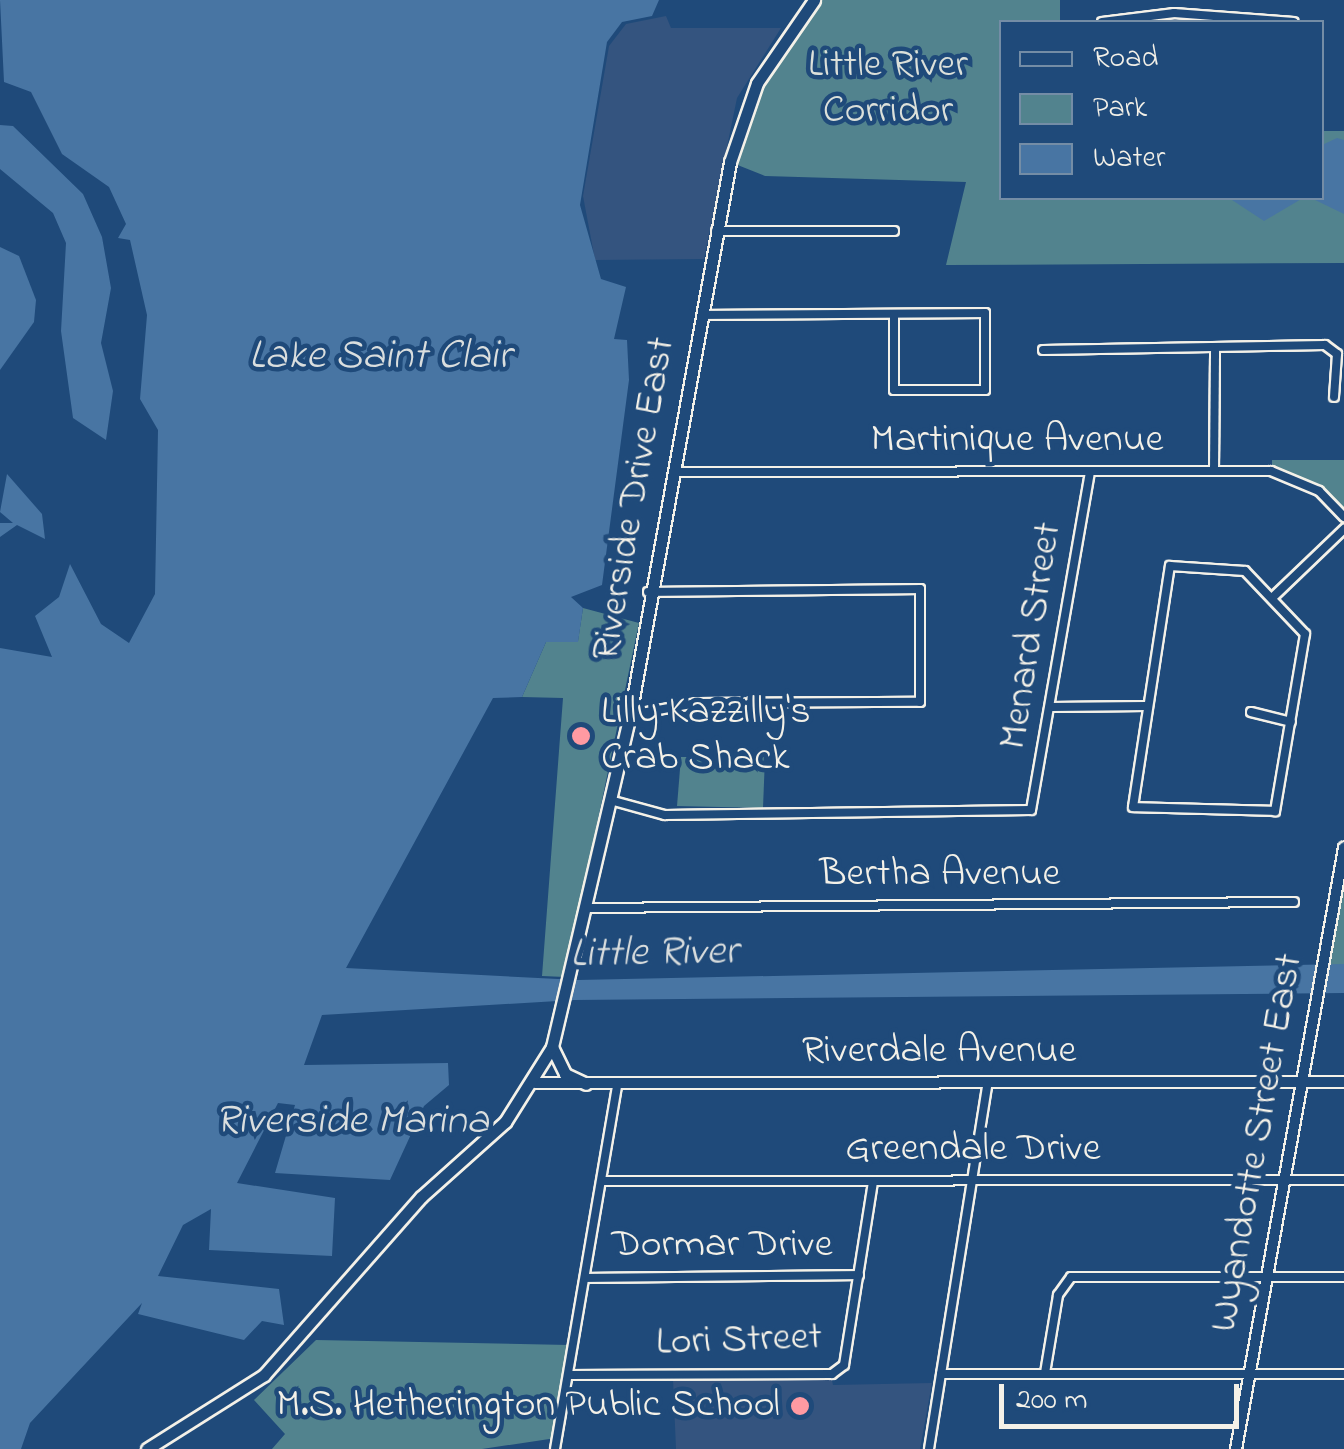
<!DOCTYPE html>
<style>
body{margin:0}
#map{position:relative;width:1344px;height:1449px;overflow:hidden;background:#1f4a7a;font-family:"Indie Flower",sans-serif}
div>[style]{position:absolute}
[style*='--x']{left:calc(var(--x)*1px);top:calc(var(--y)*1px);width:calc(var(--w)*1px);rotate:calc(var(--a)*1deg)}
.built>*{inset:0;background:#34547f}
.green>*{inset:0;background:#52838e}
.water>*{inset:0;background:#4875a3}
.roads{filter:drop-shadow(2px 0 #f4f1e8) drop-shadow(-2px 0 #f4f1e8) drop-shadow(0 2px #f4f1e8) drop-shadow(0 -2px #f4f1e8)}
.minor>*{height:8px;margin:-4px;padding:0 4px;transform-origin:4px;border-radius:4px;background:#1f4a7a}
.tertiary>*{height:10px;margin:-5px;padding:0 5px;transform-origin:5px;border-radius:5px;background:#1f4a7a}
.secondary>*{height:11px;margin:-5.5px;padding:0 5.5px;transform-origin:5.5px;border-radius:5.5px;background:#1f4a7a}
.dots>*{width:28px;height:28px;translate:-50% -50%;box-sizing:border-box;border:5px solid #1f4a7a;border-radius:50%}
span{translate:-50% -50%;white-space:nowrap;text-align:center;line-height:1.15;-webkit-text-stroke:9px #1f4a7a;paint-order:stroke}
.park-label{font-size:40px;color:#dce0da}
.street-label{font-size:40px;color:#f4f1e8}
.poi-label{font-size:40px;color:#f4f1e8}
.left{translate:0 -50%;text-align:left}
.right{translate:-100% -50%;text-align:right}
.water-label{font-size:42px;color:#dadede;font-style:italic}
.legend{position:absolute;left:999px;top:20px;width:325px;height:180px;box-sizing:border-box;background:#1f4a7a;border:2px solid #748da6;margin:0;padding:12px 18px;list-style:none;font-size:30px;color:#f4f1e8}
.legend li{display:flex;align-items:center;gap:20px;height:50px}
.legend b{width:50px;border:2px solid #748da6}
.scale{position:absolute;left:999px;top:1384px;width:240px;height:45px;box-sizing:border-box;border:5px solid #f4f1e8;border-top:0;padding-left:12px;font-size:30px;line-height:35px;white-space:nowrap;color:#f4f1e8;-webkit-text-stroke:8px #1f4a7a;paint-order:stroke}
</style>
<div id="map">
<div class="built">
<i style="clip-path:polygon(666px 16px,671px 28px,781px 28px,737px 98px,704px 259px,595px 260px,583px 196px,609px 46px,626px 24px)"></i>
<i style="clip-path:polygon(831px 1376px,833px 1385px,932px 1383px,920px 1449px,676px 1449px,673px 1379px)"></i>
</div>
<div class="green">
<i style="clip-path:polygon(814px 0,1060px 0,1060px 22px,1002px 22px,1002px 198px,1322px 198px,1322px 131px,1344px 131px,1344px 263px,946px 265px,966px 182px,765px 176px,730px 162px,748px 101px)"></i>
<i style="clip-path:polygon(1272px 460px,1344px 460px,1344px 508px,1318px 484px,1272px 466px)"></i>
<i style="clip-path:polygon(583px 608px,639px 623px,565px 977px,542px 976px,563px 698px,522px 697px,546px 642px,578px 641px)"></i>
<i style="clip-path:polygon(681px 757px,765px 757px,763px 808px,677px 806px)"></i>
<i style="clip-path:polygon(1344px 848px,1344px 993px,1313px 993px,1328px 910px)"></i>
<i style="clip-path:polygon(316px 1340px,569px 1345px,556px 1438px,482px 1449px,272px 1449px,285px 1434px,254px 1400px)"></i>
</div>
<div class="water">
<i style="clip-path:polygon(0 0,659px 0,652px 16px,622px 22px,607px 42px,580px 205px,601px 279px,626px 287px,614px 339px,627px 340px,629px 380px,602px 585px,571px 597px,583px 608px,578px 642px,546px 642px,522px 697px,493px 698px,346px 968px,578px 980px,1344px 964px,1344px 993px,574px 1000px,322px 1015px,304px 1065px,448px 1063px,449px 1085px,424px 1106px,390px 1180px,275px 1173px,295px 1105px,278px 1103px,237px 1183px,335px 1198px,332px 1256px,209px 1250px,211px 1209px,183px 1225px,158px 1276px,279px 1289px,284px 1325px,262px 1321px,244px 1340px,138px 1314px,142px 1303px,30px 1423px,21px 1449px,0 1449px,0 648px,52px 657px,35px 616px,59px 597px,70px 564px,101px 624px,129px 643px,155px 594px,158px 430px,140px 399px,147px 315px,130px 240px,118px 238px,126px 224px,109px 187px,62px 154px,31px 92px,4px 82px)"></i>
<i style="clip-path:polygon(0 125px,13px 126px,83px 194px,102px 237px,111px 288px,101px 343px,113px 391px,106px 440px,73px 418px,61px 331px,66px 243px,53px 213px,0 169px)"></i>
<i style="clip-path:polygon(1337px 138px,1344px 140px,1344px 214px,1311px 198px,1322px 198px,1322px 145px)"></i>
<i style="clip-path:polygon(1229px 198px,1303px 198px,1264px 221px)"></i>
<i style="clip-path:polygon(0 247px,19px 256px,36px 300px,34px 322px,0 370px)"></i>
<i style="clip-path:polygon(7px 474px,42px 514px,45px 539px,17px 525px,0 537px,0 523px,13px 523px,0 512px)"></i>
</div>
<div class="roads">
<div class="minor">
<i style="--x:1102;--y:22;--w:73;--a:-7.1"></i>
<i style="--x:1174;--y:13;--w:120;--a:4.3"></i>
<i style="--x:716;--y:231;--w:178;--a:0"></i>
<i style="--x:702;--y:315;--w:283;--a:-0.4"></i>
<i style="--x:985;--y:313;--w:77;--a:90"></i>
<i style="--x:985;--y:390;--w:91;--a:180"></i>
<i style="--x:894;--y:390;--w:75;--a:-90"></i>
<i style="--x:1043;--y:350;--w:282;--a:-1"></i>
<i style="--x:1325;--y:345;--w:15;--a:37"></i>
<i style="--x:1337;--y:354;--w:43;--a:94"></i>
<i style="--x:1214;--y:470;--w:122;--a:-89.5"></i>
<i style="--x:674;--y:472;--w:597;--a:-0.1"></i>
<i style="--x:1271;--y:471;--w:52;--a:22.6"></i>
<i style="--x:1319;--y:491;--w:36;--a:46"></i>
<i style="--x:1170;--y:566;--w:75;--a:3.8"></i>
<i style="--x:1245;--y:571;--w:87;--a:46.4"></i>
<i style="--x:1305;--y:634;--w:180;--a:99.6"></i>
<i style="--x:1275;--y:811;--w:142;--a:-178.4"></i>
<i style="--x:1133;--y:807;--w:244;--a:-81.3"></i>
<i style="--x:1272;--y:598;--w:100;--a:-43.8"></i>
<i style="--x:1051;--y:707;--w:95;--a:-0.6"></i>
<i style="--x:1251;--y:712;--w:41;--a:14"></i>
<i style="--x:630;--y:715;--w:68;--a:-10.2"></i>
<i style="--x:697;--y:703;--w:223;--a:-0.3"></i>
<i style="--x:920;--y:702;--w:113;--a:-90"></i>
<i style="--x:920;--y:589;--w:272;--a:179.4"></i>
<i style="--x:610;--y:800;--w:57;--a:15.3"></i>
<i style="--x:665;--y:815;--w:366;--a:-0.8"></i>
<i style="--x:1031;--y:810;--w:343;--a:-80.1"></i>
<i style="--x:586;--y:908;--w:708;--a:-0.49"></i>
<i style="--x:602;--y:1181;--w:742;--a:-0.08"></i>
<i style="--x:586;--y:1278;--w:273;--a:-0.6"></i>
<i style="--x:1045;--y:1373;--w:79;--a:-80.5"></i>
<i style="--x:1058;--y:1295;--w:22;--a:-54"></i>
<i style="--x:1071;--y:1277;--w:273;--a:0"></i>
<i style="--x:941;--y:1374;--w:403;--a:0"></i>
<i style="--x:568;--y:1375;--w:264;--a:-0.2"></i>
<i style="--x:832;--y:1374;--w:15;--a:-37"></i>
<i style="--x:844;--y:1365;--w:186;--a:-81"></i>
<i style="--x:555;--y:1449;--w:369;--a:-80.3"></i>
<i style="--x:929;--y:1449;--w:372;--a:-80.9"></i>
</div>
<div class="tertiary">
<i style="--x:535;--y:1083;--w:809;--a:-0.07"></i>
<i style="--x:1236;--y:1449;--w:611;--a:-79.81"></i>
</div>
<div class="secondary">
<i style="--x:552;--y:1047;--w:30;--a:64"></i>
<i style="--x:565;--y:1074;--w:23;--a:25"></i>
<i style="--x:147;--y:1449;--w:138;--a:-32.3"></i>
<i style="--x:264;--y:1375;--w:237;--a:-48.6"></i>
<i style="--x:421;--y:1197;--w:113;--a:-41.8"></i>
<i style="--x:505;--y:1122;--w:89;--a:-57.9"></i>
<i style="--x:552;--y:1047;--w:341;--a:-76.8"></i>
<i style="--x:630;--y:715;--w:562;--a:-79.75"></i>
<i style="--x:730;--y:162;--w:83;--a:-71.1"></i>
<i style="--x:757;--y:83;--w:101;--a:-55.5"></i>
</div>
</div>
<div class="dots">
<i style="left:581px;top:736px;background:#ff9aa2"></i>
<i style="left:800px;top:1406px;background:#ff9aa2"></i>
</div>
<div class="park-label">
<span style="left:888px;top:89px">Little River<br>Corridor</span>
</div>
<div class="street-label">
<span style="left:1017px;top:441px">Martinique Avenue</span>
<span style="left:635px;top:499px;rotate:-80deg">Riverside Drive East</span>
<span style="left:1032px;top:636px;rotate:-81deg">Menard Street</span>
<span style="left:940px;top:875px">Bertha Avenue</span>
<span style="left:939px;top:1052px">Riverdale Avenue</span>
<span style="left:1258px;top:1143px;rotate:-80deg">Wyandotte Street East</span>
<span style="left:973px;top:1150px">Greendale Drive</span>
<span style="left:722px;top:1246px">Dormar Drive</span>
<span style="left:739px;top:1341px;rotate:-2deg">Lori Street</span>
</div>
<div class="poi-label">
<span class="left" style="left:601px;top:736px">Lilly Kazzilly's<br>Crab Shack</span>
<span class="right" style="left:780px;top:1406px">M.S. Hetherington Public School</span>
</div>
<div class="water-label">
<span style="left:380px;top:357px">Lake Saint Clair</span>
<span style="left:654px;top:954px;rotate:-1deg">Little River</span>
<span style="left:352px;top:1122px">Riverside Marina</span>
</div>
<ul class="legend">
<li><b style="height:12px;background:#1f4a7a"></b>Road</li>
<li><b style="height:28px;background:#52838e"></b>Park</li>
<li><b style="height:28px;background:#4875a3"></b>Water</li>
</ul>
<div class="scale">200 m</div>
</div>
